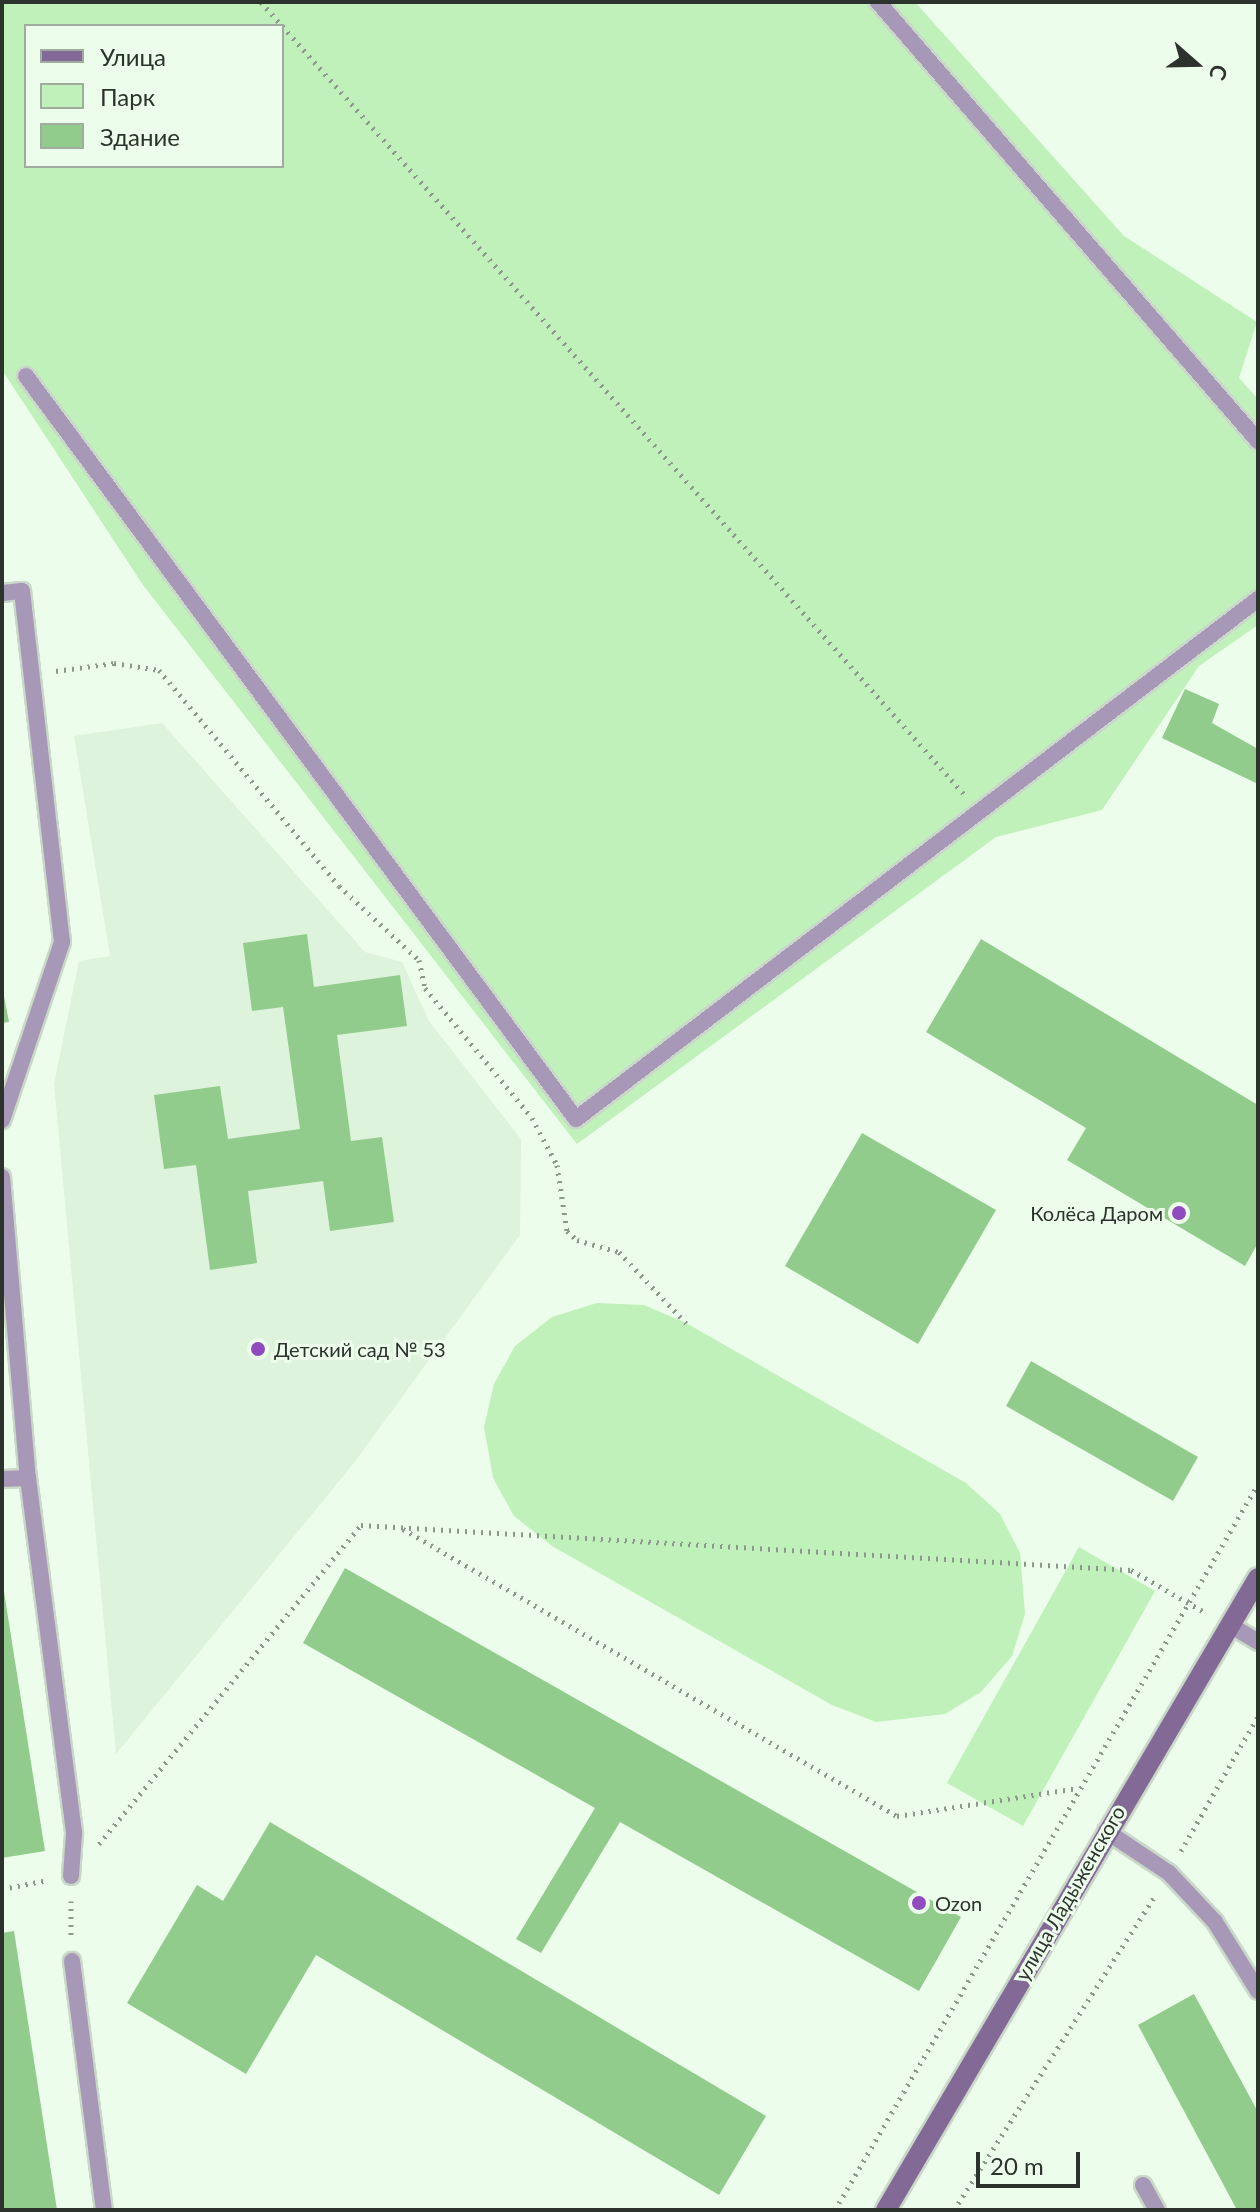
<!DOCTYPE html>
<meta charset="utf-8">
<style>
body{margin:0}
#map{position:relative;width:1260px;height:2212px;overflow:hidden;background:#edfdeb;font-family:Lato,sans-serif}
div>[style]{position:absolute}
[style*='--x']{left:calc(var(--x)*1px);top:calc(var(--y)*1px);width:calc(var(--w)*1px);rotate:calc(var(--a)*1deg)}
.built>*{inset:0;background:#def3dc}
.green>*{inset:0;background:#c0f1ba}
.building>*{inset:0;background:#92cc8c}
.path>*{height:5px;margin-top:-2.5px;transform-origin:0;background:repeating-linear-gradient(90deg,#8d988c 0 2px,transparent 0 8px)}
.roads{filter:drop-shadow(2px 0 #cad8c9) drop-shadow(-2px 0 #cad8c9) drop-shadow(0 2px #cad8c9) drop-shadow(0 -2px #cad8c9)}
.lane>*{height:16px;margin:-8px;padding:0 8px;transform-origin:8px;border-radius:8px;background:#a898b7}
.secondary>*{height:20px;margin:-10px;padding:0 10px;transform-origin:10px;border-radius:10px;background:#826996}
.dots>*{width:22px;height:22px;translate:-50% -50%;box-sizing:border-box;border:4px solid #edfdeb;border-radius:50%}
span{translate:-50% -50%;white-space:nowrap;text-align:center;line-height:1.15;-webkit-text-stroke:6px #edfdeb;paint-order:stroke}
.poi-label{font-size:20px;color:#2c322c}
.right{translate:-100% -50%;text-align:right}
.left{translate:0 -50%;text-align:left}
.street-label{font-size:20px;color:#2c322c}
.frame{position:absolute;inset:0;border:4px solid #2c322c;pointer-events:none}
.legend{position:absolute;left:24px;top:24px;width:260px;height:144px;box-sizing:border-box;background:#edfdeb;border:2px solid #a0ac9f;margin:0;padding:10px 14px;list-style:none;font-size:24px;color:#2c322c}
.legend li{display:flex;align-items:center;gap:16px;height:40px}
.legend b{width:40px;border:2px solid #a0ac9f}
.north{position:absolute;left:1156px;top:24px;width:80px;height:80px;-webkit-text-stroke:6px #edfdeb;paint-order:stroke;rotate:110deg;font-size:22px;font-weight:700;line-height:32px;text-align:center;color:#2c322c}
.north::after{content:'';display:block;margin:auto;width:28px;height:36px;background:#2c322c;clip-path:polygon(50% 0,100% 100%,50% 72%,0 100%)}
.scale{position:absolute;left:976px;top:2152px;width:104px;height:36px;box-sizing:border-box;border:4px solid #2c322c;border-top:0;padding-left:10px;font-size:24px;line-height:28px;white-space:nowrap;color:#2c322c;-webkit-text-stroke:6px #edfdeb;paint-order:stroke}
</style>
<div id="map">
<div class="built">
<i style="clip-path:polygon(162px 723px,365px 952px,402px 962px,429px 1021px,521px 1139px,520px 1235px,354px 1463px,116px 1754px,54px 1084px,79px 961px,110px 956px,74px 736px)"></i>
</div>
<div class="green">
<i style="clip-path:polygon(evenodd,2px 2px,915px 2px,1124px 236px,1257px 322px,1239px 378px,1258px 399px,1258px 625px,1199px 666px,1102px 810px,996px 837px,577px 1144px,143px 585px,2px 370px,2px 2px,26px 26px,282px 26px,282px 166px,26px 166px,26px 26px)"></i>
<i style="clip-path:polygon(597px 1303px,644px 1305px,686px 1323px,966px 1483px,1000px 1514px,1020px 1553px,1025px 1614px,1012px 1656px,981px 1692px,945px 1714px,876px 1722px,832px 1705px,552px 1546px,514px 1516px,493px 1478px,484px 1427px,494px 1384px,515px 1346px,552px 1317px)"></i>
<i style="clip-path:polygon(1079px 1547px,1155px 1591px,1023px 1826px,947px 1783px)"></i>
</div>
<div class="building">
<i style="clip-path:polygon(1185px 689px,1219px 704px,1212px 723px,1258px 749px,1258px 784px,1162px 738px)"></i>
<i style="clip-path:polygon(307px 934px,314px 987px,400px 975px,407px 1026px,337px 1035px,351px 1141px,382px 1137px,394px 1222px,330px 1231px,323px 1181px,248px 1191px,257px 1263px,210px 1270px,196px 1165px,164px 1169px,154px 1095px,220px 1086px,228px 1139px,300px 1129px,283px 1007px,252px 1011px,243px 943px)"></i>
<i style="clip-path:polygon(981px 939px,1258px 1105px,1258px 1243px,1245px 1266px,1067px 1160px,1086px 1128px,926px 1032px)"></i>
<i style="clip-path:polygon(2px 986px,9px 1022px,2px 1023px)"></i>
<i style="clip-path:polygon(862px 1133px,996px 1210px,918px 1344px,785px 1266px)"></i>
<i style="clip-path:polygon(1031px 1361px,1198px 1457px,1173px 1501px,1006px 1406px)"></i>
<i style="clip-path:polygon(345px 1568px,961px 1917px,919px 1991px,620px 1822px,541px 1953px,516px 1939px,595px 1808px,303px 1643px)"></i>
<i style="clip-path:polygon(2px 1579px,45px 1851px,2px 1858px)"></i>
<i style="clip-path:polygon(270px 1822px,766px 2116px,719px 2195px,316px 1955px,246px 2074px,127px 2003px,197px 1885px,223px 1901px)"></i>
<i style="clip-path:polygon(14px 1931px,57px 2210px,2px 2210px,2px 1933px)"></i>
<i style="clip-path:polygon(1194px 1994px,1258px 2112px,1258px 2210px,1237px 2210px,1138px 2025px)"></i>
</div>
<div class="path">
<i style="--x:261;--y:2;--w:1059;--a:48.41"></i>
<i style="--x:56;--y:671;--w:59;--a:-7.9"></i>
<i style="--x:114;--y:663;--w:46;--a:8.8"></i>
<i style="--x:159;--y:670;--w:281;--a:50.2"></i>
<i style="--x:339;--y:886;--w:109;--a:42.8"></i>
<i style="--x:419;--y:960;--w:29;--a:78"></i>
<i style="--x:425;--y:988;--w:168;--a:50.5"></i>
<i style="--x:532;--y:1118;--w:53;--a:62"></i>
<i style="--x:557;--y:1165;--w:67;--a:81.4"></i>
<i style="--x:567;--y:1231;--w:13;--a:42"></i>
<i style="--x:577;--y:1240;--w:44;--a:15.9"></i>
<i style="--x:619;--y:1252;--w:98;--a:46.7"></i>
<i style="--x:403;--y:1529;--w:571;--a:30.16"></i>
<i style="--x:897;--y:1816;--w:183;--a:-8.8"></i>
<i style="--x:99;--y:1844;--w:413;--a:-50.6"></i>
<i style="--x:361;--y:1525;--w:771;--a:3.34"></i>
<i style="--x:1131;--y:1570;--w:86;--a:29.8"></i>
<i style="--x:1181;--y:1851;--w:155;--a:-60.3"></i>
<i style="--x:2;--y:1889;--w:47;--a:-11.1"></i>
<i style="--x:71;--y:1901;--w:38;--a:90"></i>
<i style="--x:835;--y:2210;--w:840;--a:-59.77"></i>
<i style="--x:954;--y:2210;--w:375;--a:-57.4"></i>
</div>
<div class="roads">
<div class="lane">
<i style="--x:878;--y:2;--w:581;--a:49.12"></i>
<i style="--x:26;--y:376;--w:924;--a:53.49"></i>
<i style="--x:576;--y:1119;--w:858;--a:-37.32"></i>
<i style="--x:2;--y:593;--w:20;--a:-6"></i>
<i style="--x:22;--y:591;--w:353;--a:83.5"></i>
<i style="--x:62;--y:942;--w:188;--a:108.6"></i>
<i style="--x:2;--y:1177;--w:302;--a:85.1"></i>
<i style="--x:28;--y:1478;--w:26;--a:178"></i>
<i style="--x:28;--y:1478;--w:359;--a:82.6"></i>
<i style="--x:74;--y:1834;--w:42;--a:94.1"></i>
<i style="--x:1230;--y:1625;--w:33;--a:31"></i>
<i style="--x:1106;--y:1831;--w:76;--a:33.7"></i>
<i style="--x:1169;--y:1873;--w:67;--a:46.8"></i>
<i style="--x:1215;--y:1922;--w:81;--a:58.1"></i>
<i style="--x:72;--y:1961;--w:251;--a:82.7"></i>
<i style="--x:1143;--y:2185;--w:29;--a:61"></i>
</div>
<div class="secondary">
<i style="--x:886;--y:2210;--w:733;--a:-59.52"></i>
</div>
</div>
<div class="dots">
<i style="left:1179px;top:1213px;background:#904bbf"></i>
<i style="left:258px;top:1349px;background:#904bbf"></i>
<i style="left:919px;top:1903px;background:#904bbf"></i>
</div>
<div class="poi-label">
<span class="right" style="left:1163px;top:1213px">Колёса Даром</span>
<span class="left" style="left:274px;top:1349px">Детский сад № 53</span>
<span class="left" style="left:935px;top:1903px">Ozon</span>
</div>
<div class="street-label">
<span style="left:1070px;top:1893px;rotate:-60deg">улица Ладыженского</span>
</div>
<div class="frame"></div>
<ul class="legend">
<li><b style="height:10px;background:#826996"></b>Улица</li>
<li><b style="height:22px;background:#c0f1ba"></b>Парк</li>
<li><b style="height:22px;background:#92cc8c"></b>Здание</li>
</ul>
<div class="north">С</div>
<div class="scale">20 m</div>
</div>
